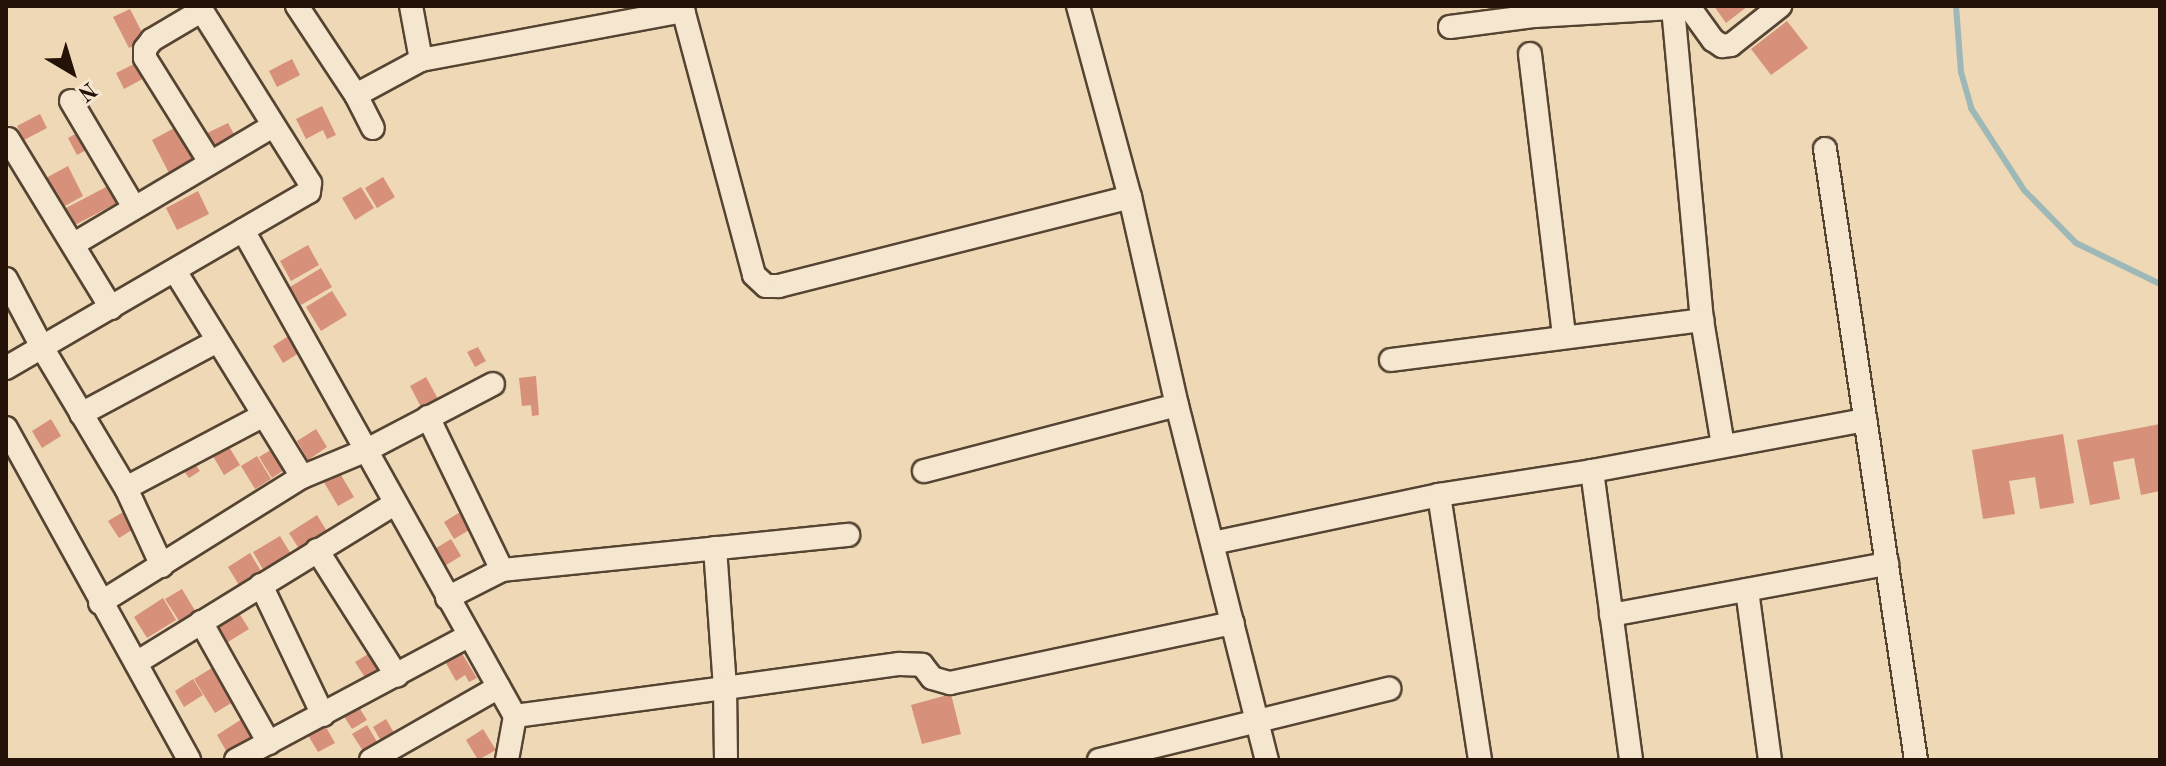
<!DOCTYPE html>
<style>
body{margin:0}
#map{position:relative;width:2166px;height:766px;overflow:hidden;background:#eed8b5;font-family:"Old Standard TT",serif}
div>[style]{position:absolute}
[style*='--x']{left:calc(var(--x)*1px);top:calc(var(--y)*1px);width:calc(var(--w)*1px);rotate:calc(var(--a)*1deg)}
.stream>*{height:6px;margin:-3px;padding:0 3px;transform-origin:3px;border-radius:3px;background:#9db8b7}
.building>*{inset:0;background:#d7907a}
.roads{filter:drop-shadow(2px 0 #564433) drop-shadow(-2px 0 #564433) drop-shadow(0 2px #564433) drop-shadow(0 -2px #564433)}
.street>*{height:22px;margin:-11px;padding:0 11px;transform-origin:11px;border-radius:11px;background:#f4e6cf}
span{translate:-50% -50%;white-space:nowrap;text-align:center;line-height:1.15;-webkit-text-stroke:8px #f4e6cf;paint-order:stroke}
.frame{position:absolute;inset:0;border:8px solid #241208;pointer-events:none}
.north{position:absolute;left:32px;top:32px;width:80px;height:80px;-webkit-text-stroke:6px #f4e6cf;paint-order:stroke;rotate:142deg;font-size:22px;font-weight:700;line-height:32px;text-align:center;color:#241208}
.north::after{content:'';display:block;margin:auto;width:28px;height:36px;background:#241208;clip-path:polygon(50% 0,100% 100%,50% 72%,0 100%)}
</style>
<div id="map">
<div class="stream">
<i style="--x:1956;--y:6;--w:66;--a:85.7"></i>
<i style="--x:1961;--y:72;--w:37;--a:74"></i>
<i style="--x:1971;--y:108;--w:98;--a:57.1"></i>
<i style="--x:2024;--y:190;--w:74;--a:45.5"></i>
<i style="--x:2076;--y:243;--w:93;--a:26"></i>
</div>
<div class="building">
<i style="clip-path:polygon(1714px 6px,1748px 6px,1726px 23px)"></i>
<i style="clip-path:polygon(130px 9px,146px 40px,129px 48px,113px 17px)"></i>
<i style="clip-path:polygon(1787px 21px,1808px 48px,1771px 75px,1751px 49px)"></i>
<i style="clip-path:polygon(292px 59px,300px 75px,277px 87px,269px 71px)"></i>
<i style="clip-path:polygon(140px 61px,148px 76px,124px 89px,116px 73px)"></i>
<i style="clip-path:polygon(322px 106px,336px 135px,327px 139px,323px 130px,306px 139px,296px 119px)"></i>
<i style="clip-path:polygon(40px 114px,47px 128px,24px 140px,17px 126px)"></i>
<i style="clip-path:polygon(228px 123px,236px 138px,213px 150px,205px 134px)"></i>
<i style="clip-path:polygon(178px 126px,197px 164px,171px 177px,152px 140px)"></i>
<i style="clip-path:polygon(81px 131px,90px 148px,77px 155px,68px 138px)"></i>
<i style="clip-path:polygon(68px 166px,83px 196px,61px 208px,46px 178px)"></i>
<i style="clip-path:polygon(383px 177px,395px 197px,377px 208px,365px 188px)"></i>
<i style="clip-path:polygon(110px 185px,119px 202px,73px 226px,64px 209px)"></i>
<i style="clip-path:polygon(361px 187px,374px 208px,355px 220px,342px 198px)"></i>
<i style="clip-path:polygon(198px 191px,209px 214px,177px 230px,166px 208px)"></i>
<i style="clip-path:polygon(308px 245px,319px 265px,291px 281px,280px 261px)"></i>
<i style="clip-path:polygon(321px 268px,332px 287px,301px 305px,290px 287px)"></i>
<i style="clip-path:polygon(332px 291px,347px 315px,321px 331px,306px 307px)"></i>
<i style="clip-path:polygon(293px 333px,304px 350px,283px 363px,273px 346px)"></i>
<i style="clip-path:polygon(478px 347px,486px 361px,475px 367px,467px 352px)"></i>
<i style="clip-path:polygon(536px 376px,539px 415px,532px 416px,531px 405px,522px 406px,519px 378px)"></i>
<i style="clip-path:polygon(426px 377px,438px 399px,421px 407px,410px 386px)"></i>
<i style="clip-path:polygon(51px 419px,61px 436px,42px 448px,32px 431px)"></i>
<i style="clip-path:polygon(2160px 424px,2160px 491px,2141px 495px,2134px 458px,2113px 462px,2120px 499px,2090px 505px,2077px 440px)"></i>
<i style="clip-path:polygon(316px 429px,327px 447px,308px 460px,297px 441px)"></i>
<i style="clip-path:polygon(2063px 434px,2074px 503px,2040px 509px,2035px 477px,2009px 481px,2015px 514px,1983px 519px,1972px 450px)"></i>
<i style="clip-path:polygon(226px 442px,240px 465px,224px 475px,210px 451px)"></i>
<i style="clip-path:polygon(274px 448px,287px 468px,272px 478px,259px 457px)"></i>
<i style="clip-path:polygon(257px 456px,271px 479px,255px 489px,241px 466px)"></i>
<i style="clip-path:polygon(192px 460px,200px 471px,189px 478px,181px 467px)"></i>
<i style="clip-path:polygon(338px 470px,354px 497px,338px 506px,322px 479px)"></i>
<i style="clip-path:polygon(130px 508px,140px 525px,119px 538px,108px 521px)"></i>
<i style="clip-path:polygon(465px 509px,476px 526px,454px 539px,444px 522px)"></i>
<i style="clip-path:polygon(317px 515px,331px 538px,303px 555px,289px 533px)"></i>
<i style="clip-path:polygon(280px 536px,294px 559px,267px 576px,253px 552px)"></i>
<i style="clip-path:polygon(451px 539px,461px 556px,438px 570px,428px 553px)"></i>
<i style="clip-path:polygon(250px 553px,264px 576px,242px 590px,228px 567px)"></i>
<i style="clip-path:polygon(182px 589px,197px 614px,181px 624px,165px 599px)"></i>
<i style="clip-path:polygon(163px 598px,176px 620px,147px 638px,134px 617px)"></i>
<i style="clip-path:polygon(237px 610px,249px 629px,223px 645px,211px 626px)"></i>
<i style="clip-path:polygon(458px 647px,477px 678px,469px 682px,465px 675px,456px 681px,442px 656px)"></i>
<i style="clip-path:polygon(373px 651px,384px 668px,366px 679px,355px 662px)"></i>
<i style="clip-path:polygon(215px 666px,236px 700px,215px 713px,194px 679px)"></i>
<i style="clip-path:polygon(193px 679px,203px 695px,184px 707px,175px 691px)"></i>
<i style="clip-path:polygon(951px 694px,961px 734px,922px 744px,911px 705px)"></i>
<i style="clip-path:polygon(355px 701px,367px 720px,352px 729px,340px 710px)"></i>
<i style="clip-path:polygon(245px 717px,257px 736px,228px 754px,217px 735px)"></i>
<i style="clip-path:polygon(386px 719px,398px 740px,385px 748px,373px 727px)"></i>
<i style="clip-path:polygon(323px 722px,335px 743px,318px 752px,306px 732px)"></i>
<i style="clip-path:polygon(367px 725px,379px 745px,365px 754px,352px 734px)"></i>
<i style="clip-path:polygon(483px 729px,496px 750px,478px 760px,466px 740px)"></i>
</div>
<div class="roads">
<div class="street">
<i style="--x:297;--y:6;--w:107;--a:56.5"></i>
<i style="--x:356;--y:95;--w:37;--a:63"></i>
<i style="--x:411;--y:6;--w:55;--a:79.5"></i>
<i style="--x:682;--y:6;--w:278;--a:75"></i>
<i style="--x:754;--y:275;--w:16;--a:43"></i>
<i style="--x:766;--y:286;--w:13;--a:0"></i>
<i style="--x:779;--y:286;--w:362;--a:-14.2"></i>
<i style="--x:1078;--y:6;--w:198;--a:74.8"></i>
<i style="--x:1130;--y:197;--w:213;--a:77.3"></i>
<i style="--x:1177;--y:405;--w:366;--a:75.8"></i>
<i style="--x:1673;--y:8;--w:313;--a:84.7"></i>
<i style="--x:1702;--y:320;--w:127;--a:80.5"></i>
<i style="--x:201;--y:11;--w:57;--a:149.4"></i>
<i style="--x:152;--y:40;--w:11;--a:128"></i>
<i style="--x:145;--y:49;--w:9;--a:90"></i>
<i style="--x:145;--y:58;--w:123;--a:58"></i>
<i style="--x:1450;--y:27;--w:86;--a:-7.4"></i>
<i style="--x:1535;--y:16;--w:154;--a:-3.3"></i>
<i style="--x:1689;--y:7;--w:41;--a:54"></i>
<i style="--x:1713;--y:40;--w:11;--a:34"></i>
<i style="--x:1722;--y:46;--w:9;--a:-6"></i>
<i style="--x:1731;--y:45;--w:63;--a:-38.5"></i>
<i style="--x:1530;--y:54;--w:283;--a:83.1"></i>
<i style="--x:356;--y:95;--w:74;--a:-28.3"></i>
<i style="--x:421;--y:60;--w:267;--a:-10.6"></i>
<i style="--x:71;--y:101;--w:123;--a:59.3"></i>
<i style="--x:8;--y:139;--w:198;--a:58.6"></i>
<i style="--x:1825;--y:149;--w:618;--a:81.53"></i>
<i style="--x:243;--y:230;--w:557;--a:60.77"></i>
<i style="--x:515;--y:716;--w:45;--a:100.3"></i>
<i style="--x:74;--y:244;--w:231;--a:-30.7"></i>
<i style="--x:175;--y:271;--w:242;--a:58.3"></i>
<i style="--x:6;--y:279;--w:79;--a:62.1"></i>
<i style="--x:43;--y:349;--w:162;--a:59.2"></i>
<i style="--x:126;--y:488;--w:86;--a:65.2"></i>
<i style="--x:1391;--y:360;--w:314;--a:-7.3"></i>
<i style="--x:6;--y:368;--w:350;--a:-30.2"></i>
<i style="--x:309;--y:192;--w:9;--a:-84"></i>
<i style="--x:310;--y:183;--w:209;--a:-122.1"></i>
<i style="--x:81;--y:414;--w:154;--a:-28.2"></i>
<i style="--x:428;--y:417;--w:170;--a:64.2"></i>
<i style="--x:6;--y:428;--w:379;--a:61.1"></i>
<i style="--x:924;--y:471;--w:261;--a:-14.6"></i>
<i style="--x:1592;--y:471;--w:292;--a:82.3"></i>
<i style="--x:126;--y:488;--w:154;--a:-27.9"></i>
<i style="--x:1439;--y:495;--w:268;--a:81.2"></i>
<i style="--x:1213;--y:543;--w:231;--a:-12"></i>
<i style="--x:1439;--y:495;--w:155;--a:-8.9"></i>
<i style="--x:1592;--y:471;--w:278;--a:-10.6"></i>
<i style="--x:715;--y:548;--w:140;--a:85.9"></i>
<i style="--x:725;--y:688;--w:176;--a:-7.9"></i>
<i style="--x:899;--y:664;--w:23;--a:2"></i>
<i style="--x:922;--y:665;--w:16;--a:52"></i>
<i style="--x:932;--y:678;--w:19;--a:16"></i>
<i style="--x:950;--y:683;--w:289;--a:-12"></i>
<i style="--x:317;--y:550;--w:149;--a:57.6"></i>
<i style="--x:261;--y:585;--w:144;--a:64.5"></i>
<i style="--x:1747;--y:590;--w:172;--a:82.3"></i>
<i style="--x:447;--y:598;--w:62;--a:-27"></i>
<i style="--x:502;--y:570;--w:348;--a:-5.8"></i>
<i style="--x:100;--y:603;--w:238;--a:-32"></i>
<i style="--x:302;--y:477;--w:70;--a:-22.6"></i>
<i style="--x:367;--y:450;--w:142;--a:-27.6"></i>
<i style="--x:1611;--y:615;--w:281;--a:-10.5"></i>
<i style="--x:201;--y:622;--w:139;--a:60.7"></i>
<i style="--x:136;--y:663;--w:303;--a:-31.6"></i>
<i style="--x:515;--y:716;--w:212;--a:-7.6"></i>
<i style="--x:725;--y:688;--w:72;--a:89.2"></i>
<i style="--x:236;--y:760;--w:263;--a:-28.1"></i>
<i style="--x:371;--y:760;--w:147;--a:-29.7"></i>
<i style="--x:1099;--y:760;--w:299;--a:-13.8"></i>
</div>
</div>
<div class="frame"></div>
<div class="north">N</div>
</div>
